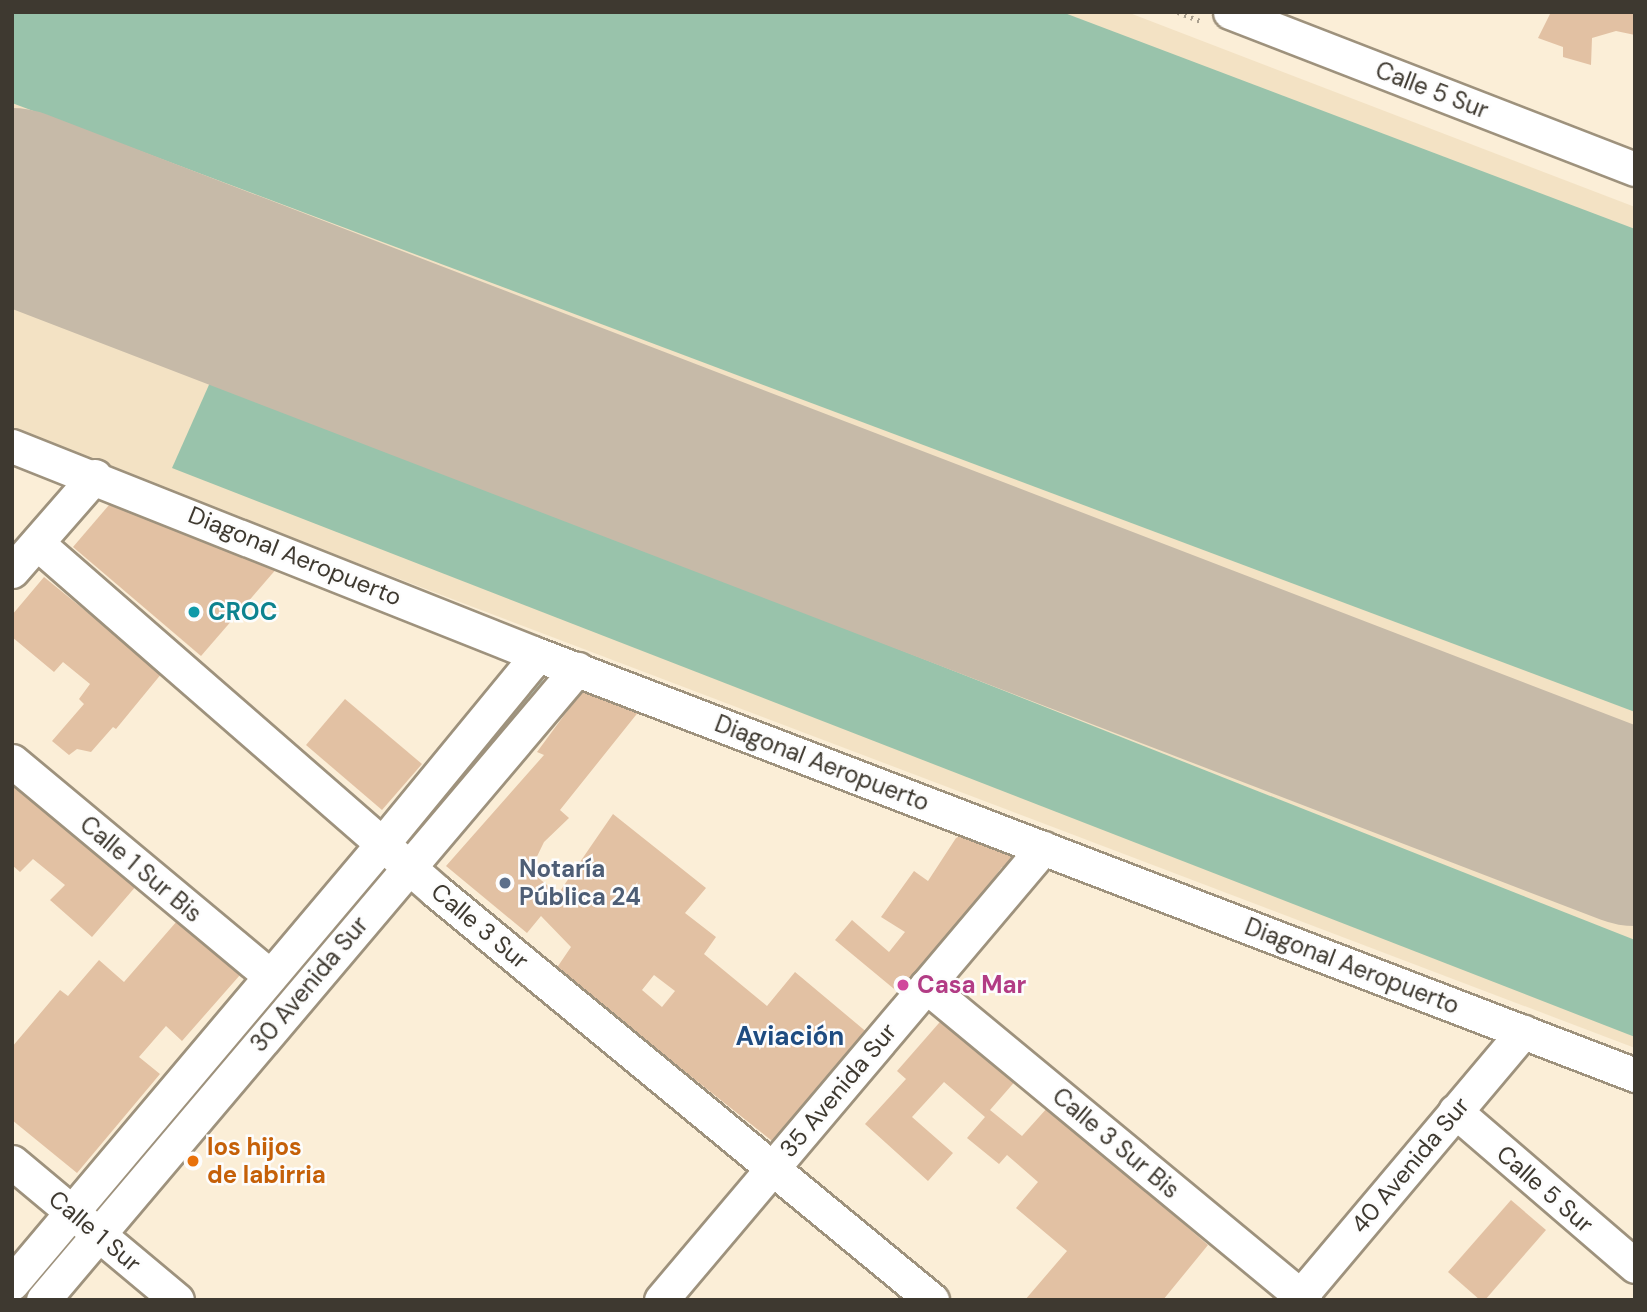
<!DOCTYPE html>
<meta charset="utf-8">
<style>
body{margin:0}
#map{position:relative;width:1647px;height:1312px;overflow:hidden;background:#fbeed7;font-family:"DM Sans",sans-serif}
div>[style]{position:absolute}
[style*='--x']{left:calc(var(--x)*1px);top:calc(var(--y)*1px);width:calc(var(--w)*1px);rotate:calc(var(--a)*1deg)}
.built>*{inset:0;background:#f3e2c4}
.green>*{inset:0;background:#bad7c6}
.forest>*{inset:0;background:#99c3ab}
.runway>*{height:194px;margin:-97px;padding:0 97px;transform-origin:97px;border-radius:97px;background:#c6baa8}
.building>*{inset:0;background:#e2c1a3}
.path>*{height:4.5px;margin-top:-2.25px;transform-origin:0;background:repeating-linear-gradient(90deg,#a99f8e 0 2px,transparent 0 7px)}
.roads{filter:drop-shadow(2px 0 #9e927d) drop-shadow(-2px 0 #9e927d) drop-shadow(0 2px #9e927d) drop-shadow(0 -2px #9e927d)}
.minor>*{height:33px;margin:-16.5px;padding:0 16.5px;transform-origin:16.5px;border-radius:16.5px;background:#fff}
.dots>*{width:19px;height:19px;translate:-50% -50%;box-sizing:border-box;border:4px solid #fdfdfd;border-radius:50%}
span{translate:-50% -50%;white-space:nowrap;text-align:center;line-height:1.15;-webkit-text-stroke:5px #fdfdfd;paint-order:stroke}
.street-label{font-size:24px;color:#3e3930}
.culture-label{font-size:24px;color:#0d838f;font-weight:700}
.left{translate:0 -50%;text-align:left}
.service-label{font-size:24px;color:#4e5e75;font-weight:700}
.hotel-label{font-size:24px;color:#b23c85;font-weight:700}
.food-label{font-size:24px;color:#c56008;font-weight:700}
.neighbourhood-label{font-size:26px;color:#1f4c80;font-weight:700}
.frame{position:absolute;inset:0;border:14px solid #3e3930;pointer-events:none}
</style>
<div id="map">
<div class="built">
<i style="clip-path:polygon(12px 12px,1127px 12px,1635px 207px,1635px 1048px,12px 432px)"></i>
</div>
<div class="green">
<i style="clip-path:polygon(543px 680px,540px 689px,423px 824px,421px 820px,536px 683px)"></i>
<i style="clip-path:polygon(364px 885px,370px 891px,113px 1197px,107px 1191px)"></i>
</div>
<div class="forest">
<i style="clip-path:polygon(12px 12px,1062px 12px,1635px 229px,1635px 712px,12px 103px)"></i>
<i style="clip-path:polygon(212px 378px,1635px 940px,1635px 1037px,172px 468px)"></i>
</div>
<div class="runway">
<i style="--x:12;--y:205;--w:1739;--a:21.03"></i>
</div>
<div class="building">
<i style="clip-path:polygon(1551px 12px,1635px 12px,1635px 35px,1616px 31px,1592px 38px,1591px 65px,1563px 57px,1563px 47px,1538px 38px)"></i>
<i style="clip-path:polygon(109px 505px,278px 567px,201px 656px,73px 547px)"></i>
<i style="clip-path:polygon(44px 577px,162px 673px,116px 729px,113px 727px,91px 752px,77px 749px,69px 755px,52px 741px,84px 704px,79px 699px,90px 684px,63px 662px,54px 672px,12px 637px,12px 615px)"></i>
<i style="clip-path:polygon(evenodd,582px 691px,640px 710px,560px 810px,569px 818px,544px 842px,530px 871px,558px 894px,613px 814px,706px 888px,685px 913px,716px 937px,704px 954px,767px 1006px,795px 972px,869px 1034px,781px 1148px,556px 969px,571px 947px,541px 916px,527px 933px,446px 866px,544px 755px,537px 752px,582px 691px,654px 975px,675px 991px,662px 1007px,642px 990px,654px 975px)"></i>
<i style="clip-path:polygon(345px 699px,422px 764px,382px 810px,306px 745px)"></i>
<i style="clip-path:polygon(12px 775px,137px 885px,92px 937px,50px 900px,65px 885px,33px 859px,20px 872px,12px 865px)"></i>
<i style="clip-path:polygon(974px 828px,1021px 852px,1011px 873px,1002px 867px,905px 998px,835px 940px,852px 920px,889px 952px,905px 932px,881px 917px,914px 871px,928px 881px,956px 838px)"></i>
<i style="clip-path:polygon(177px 921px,240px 975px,182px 1041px,166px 1026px,139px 1057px,160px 1074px,77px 1173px,12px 1120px,12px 1047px,60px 990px,68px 996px,99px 960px,124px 982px)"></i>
<i style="clip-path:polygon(946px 1015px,1018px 1078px,990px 1110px,1022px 1136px,1048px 1107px,1208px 1245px,1163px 1300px,1025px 1300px,1067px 1251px,1016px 1208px,1038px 1182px,1007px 1155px,999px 1164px,967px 1138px,985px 1117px,944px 1082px,912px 1117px,953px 1153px,928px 1181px,865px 1124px,906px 1079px,897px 1071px)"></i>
<i style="clip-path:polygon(1511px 1200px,1546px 1230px,1485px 1300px,1480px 1300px,1448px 1272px)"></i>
</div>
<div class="path">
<i style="--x:1178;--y:12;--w:24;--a:22"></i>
</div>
<div class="roads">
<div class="minor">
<i style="--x:1230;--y:12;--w:434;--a:21.2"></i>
<i style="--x:12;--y:446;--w:561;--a:21.67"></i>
<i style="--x:533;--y:653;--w:1180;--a:20.95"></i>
<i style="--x:37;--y:543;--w:529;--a:41.09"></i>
<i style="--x:436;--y:891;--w:643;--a:39.51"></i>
<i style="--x:12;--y:571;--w:126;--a:-48.9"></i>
<i style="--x:12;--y:761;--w:336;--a:39.8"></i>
<i style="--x:926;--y:986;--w:492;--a:39.6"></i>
<i style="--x:1455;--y:1111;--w:238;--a:40.7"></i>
<i style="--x:12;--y:1162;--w:215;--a:39.9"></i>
<i style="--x:12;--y:1283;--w:576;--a:-49.86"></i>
<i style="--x:383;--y:843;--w:232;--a:-50.6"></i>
<i style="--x:530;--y:664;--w:11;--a:-75"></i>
<i style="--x:43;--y:1300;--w:827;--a:-49.76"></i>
<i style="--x:661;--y:1300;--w:592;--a:-49.8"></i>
<i style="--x:1297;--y:1300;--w:351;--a:-49.9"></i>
</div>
</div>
<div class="dots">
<i style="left:194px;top:612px;background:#0f9aa8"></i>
<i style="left:505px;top:883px;background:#5c6f8a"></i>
<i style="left:903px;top:985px;background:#d1479c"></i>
<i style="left:193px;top:1161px;background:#e8710a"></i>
</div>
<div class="street-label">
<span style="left:1432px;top:90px;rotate:21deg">Calle 5 Sur</span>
<span style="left:295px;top:556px;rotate:22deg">Diagonal Aeropuerto</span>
<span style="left:822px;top:763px;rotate:21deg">Diagonal Aeropuerto</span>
<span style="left:141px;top:869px;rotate:40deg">Calle 1 Sur Bis</span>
<span style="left:480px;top:926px;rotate:40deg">Calle 3 Sur</span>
<span style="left:1352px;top:966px;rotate:21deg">Diagonal Aeropuerto</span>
<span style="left:309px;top:984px;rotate:-50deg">30 Avenida Sur</span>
<span style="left:838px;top:1090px;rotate:-50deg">35 Avenida Sur</span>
<span style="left:1116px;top:1143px;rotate:40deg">Calle 3 Sur Bis</span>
<span style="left:1410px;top:1165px;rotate:-50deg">40 Avenida Sur</span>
<span style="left:1545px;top:1189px;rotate:41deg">Calle 5 Sur</span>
<span style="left:95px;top:1231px;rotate:40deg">Calle 1 Sur</span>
</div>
<div class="culture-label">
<span class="left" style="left:208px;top:612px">CROC</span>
</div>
<div class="service-label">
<span class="left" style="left:519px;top:883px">Notaría<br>Pública 24</span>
</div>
<div class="hotel-label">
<span class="left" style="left:917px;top:985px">Casa Mar</span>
</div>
<div class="food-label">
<span class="left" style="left:207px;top:1161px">los hijos<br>de labirria</span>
</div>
<div class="neighbourhood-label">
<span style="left:790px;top:1037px">Aviación</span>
</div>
<div class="frame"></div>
</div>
